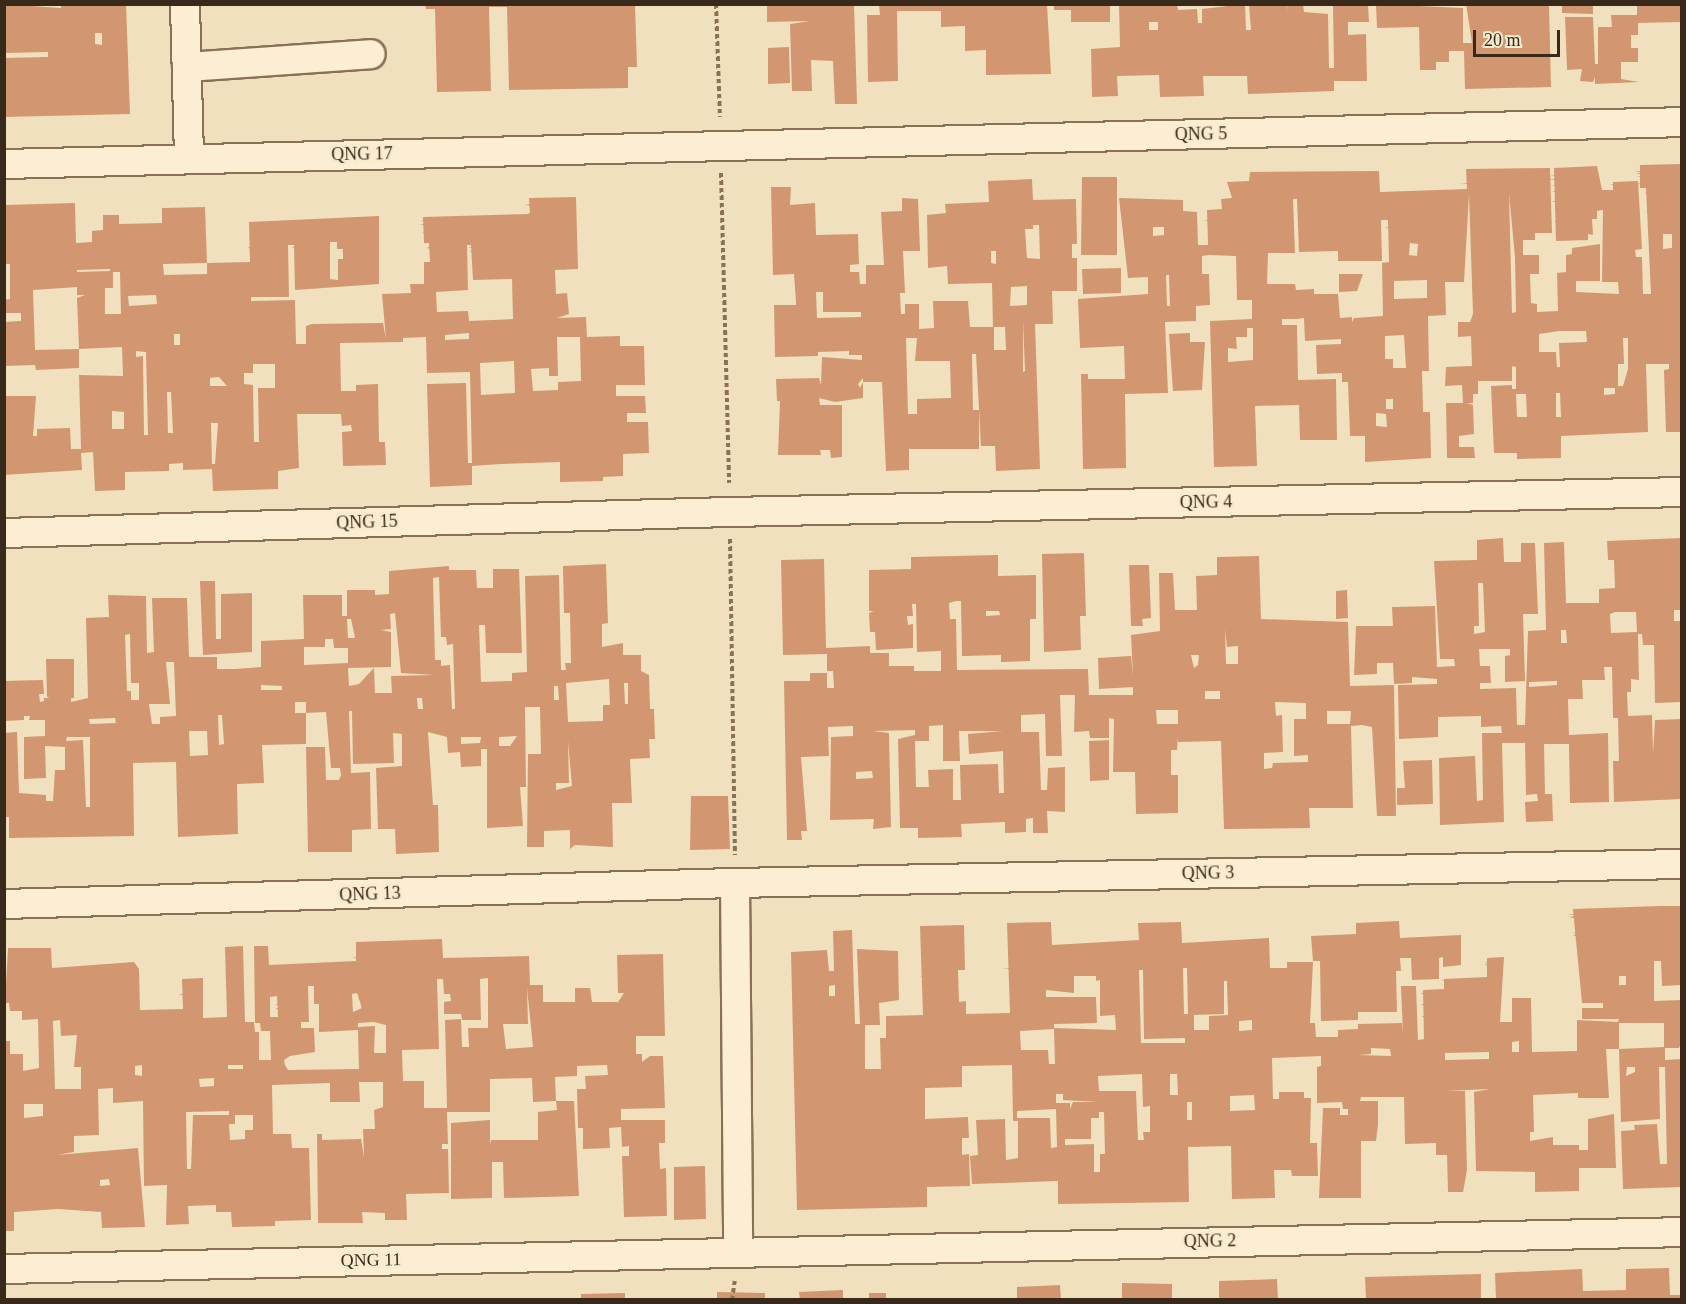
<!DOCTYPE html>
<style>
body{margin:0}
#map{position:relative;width:1686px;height:1304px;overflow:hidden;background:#f1e0be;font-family:"Times New Roman",serif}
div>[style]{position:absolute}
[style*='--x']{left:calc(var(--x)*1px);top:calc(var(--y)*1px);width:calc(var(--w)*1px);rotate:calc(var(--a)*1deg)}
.building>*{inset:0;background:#d29771}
.path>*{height:4px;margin-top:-2px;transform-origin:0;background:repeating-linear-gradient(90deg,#8a7056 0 4.5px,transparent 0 7.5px)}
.roads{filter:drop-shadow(2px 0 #8a7056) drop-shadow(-2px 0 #8a7056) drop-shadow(0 2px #8a7056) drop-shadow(0 -2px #8a7056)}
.minor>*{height:28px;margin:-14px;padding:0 14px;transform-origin:14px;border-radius:14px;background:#fbeed2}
span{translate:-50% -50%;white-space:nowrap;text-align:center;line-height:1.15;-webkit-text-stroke:6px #f8ebce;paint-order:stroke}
.street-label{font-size:18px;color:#38291b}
.frame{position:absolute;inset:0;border:6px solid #38291b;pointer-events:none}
.scale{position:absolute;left:1473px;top:30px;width:87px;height:27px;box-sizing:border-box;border:3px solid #38291b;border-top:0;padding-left:8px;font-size:18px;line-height:21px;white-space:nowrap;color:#38291b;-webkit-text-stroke:4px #f8ebce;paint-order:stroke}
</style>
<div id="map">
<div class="building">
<i style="clip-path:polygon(evenodd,4px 4px,61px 8px,61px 4px,126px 4px,130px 114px,4px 117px,4px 58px,48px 57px,48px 52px,4px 53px,4px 4px,95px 33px,102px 33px,102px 45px,95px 44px,95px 33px)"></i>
<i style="clip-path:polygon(425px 4px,635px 4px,637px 67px,628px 67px,628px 88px,509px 90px,507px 7px,489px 7px,491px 91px,437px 92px,435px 9px,426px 9px)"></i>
<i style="clip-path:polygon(767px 4px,854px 4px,857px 104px,835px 104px,833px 61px,811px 60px,812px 91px,792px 91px,790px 24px,810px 21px,767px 22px)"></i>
<i style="clip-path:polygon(1054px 4px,1110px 4px,1110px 22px,1071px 22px,1071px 10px,1054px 10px)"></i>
<i style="clip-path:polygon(evenodd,1119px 4px,1177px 4px,1178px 10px,1197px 9px,1198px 23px,1202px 23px,1202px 9px,1245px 4px,1246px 30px,1251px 30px,1249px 4px,1281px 4px,1288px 6px,1287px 12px,1288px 4px,1303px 4px,1304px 12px,1328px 14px,1329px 68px,1334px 68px,1333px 4px,1368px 4px,1369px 22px,1348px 22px,1348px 35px,1366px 34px,1367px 81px,1334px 81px,1334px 91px,1248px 94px,1247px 76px,1203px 76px,1204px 96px,1160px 97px,1159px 75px,1117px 76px,1118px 96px,1092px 97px,1091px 49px,1120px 47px,1119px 4px,1149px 22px,1158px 22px,1158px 30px,1149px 30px,1149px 22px)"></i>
<i style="clip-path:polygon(1376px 4px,1463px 8px,1463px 43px,1472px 43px,1466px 4px,1549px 4px,1551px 87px,1465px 89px,1464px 51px,1449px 51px,1449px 62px,1436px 62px,1436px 70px,1420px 70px,1419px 27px,1377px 28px)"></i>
<i style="clip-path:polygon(1562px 4px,1593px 4px,1593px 14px,1562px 13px)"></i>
<i style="clip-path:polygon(1637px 4px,1680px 4px,1681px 22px,1638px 23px,1638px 35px,1631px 35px,1631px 48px,1638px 48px,1638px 62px,1621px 62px,1621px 79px,1639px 82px,1595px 84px,1595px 77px,1593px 82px,1580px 81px,1582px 69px,1567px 70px,1565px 17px,1593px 17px,1595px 64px,1598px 64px,1598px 27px,1612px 27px,1611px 15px,1637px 15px)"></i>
<i style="clip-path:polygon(879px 5px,1047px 5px,1051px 74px,986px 75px,986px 50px,965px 51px,965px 26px,941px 27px,941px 11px,897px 11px,898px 81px,868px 82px,867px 15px,880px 15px)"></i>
<i style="clip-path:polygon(789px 47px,790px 83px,768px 84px,768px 48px)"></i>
<i style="clip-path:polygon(evenodd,1682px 164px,1682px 432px,1666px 432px,1664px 370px,1669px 369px,1669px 364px,1646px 364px,1648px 432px,1561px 436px,1561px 458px,1517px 459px,1517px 453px,1494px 453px,1491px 386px,1512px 385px,1512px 389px,1516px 389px,1516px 367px,1512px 366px,1512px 381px,1478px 381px,1478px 394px,1473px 394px,1473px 403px,1467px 403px,1473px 405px,1474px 434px,1459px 436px,1459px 447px,1474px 447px,1475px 458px,1447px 458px,1446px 403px,1463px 403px,1462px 385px,1445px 386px,1446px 367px,1472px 366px,1471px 336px,1458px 337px,1458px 322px,1470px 322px,1473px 314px,1469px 194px,1464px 282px,1445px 282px,1446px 315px,1428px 316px,1429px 371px,1422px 371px,1423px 412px,1430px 412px,1431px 458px,1365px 462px,1365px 436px,1350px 436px,1348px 382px,1342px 382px,1342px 373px,1317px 374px,1316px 345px,1341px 344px,1341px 339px,1305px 341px,1304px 318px,1296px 319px,1282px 319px,1282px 325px,1297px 325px,1298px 380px,1336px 379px,1337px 440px,1300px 440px,1299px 405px,1255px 406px,1257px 466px,1214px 467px,1210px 321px,1252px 319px,1252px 300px,1237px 300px,1236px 256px,1209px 255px,1202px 256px,1202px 274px,1209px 274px,1210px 305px,1196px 306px,1196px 321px,1165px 322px,1168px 393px,1125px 394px,1126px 468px,1083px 469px,1081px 374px,1088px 374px,1088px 379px,1125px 379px,1124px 346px,1080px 348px,1078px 299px,1148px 294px,1148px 277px,1128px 278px,1119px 198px,1183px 200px,1183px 211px,1197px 212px,1198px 245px,1208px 245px,1207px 210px,1222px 209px,1221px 199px,1232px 198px,1227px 182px,1249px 181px,1250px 172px,1379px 171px,1380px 192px,1467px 189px,1466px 169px,1550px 168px,1552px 233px,1535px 233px,1535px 240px,1523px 240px,1523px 255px,1539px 255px,1539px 274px,1530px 274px,1531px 303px,1537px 304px,1537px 312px,1558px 311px,1557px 273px,1566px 272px,1566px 255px,1572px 254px,1572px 248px,1600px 244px,1600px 281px,1576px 281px,1576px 292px,1619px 294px,1618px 282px,1602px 282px,1603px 210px,1597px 211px,1597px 219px,1592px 219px,1593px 235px,1588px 234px,1588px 240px,1556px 241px,1554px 168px,1597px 166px,1602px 190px,1613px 190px,1613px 182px,1638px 181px,1642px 249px,1635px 250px,1636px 257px,1642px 257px,1643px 294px,1651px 294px,1646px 188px,1640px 188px,1640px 165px,1682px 164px,1509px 193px,1515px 257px,1516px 312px,1512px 313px,1509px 193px,1682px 164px,1293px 199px,1297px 199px,1299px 252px,1338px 251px,1338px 261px,1382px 261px,1381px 220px,1388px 220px,1389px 262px,1382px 263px,1383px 316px,1354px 318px,1352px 322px,1352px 317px,1340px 318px,1338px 294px,1314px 294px,1314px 289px,1296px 290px,1295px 284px,1267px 284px,1268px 253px,1295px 253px,1293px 199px,1682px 164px,1153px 227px,1164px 227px,1164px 235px,1153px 236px,1153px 227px,1682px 164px,1663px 234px,1672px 234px,1672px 248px,1663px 249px,1663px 234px,1682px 164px,1410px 243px,1418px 244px,1417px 256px,1409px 255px,1410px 243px,1682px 164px,1166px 275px,1169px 275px,1170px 306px,1167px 306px,1166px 275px,1682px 164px,1427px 280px,1427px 298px,1394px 299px,1394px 281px,1427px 280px,1682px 164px,1247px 328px,1253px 328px,1253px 360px,1228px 362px,1228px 348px,1237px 349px,1236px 337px,1247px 337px,1247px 328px,1682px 164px,1559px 331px,1586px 331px,1587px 342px,1559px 343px,1560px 367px,1557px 367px,1556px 352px,1539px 352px,1539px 334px,1559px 331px,1682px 164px,1404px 335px,1406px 368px,1393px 368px,1393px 359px,1385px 359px,1385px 336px,1404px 335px,1682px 164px,1623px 338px,1628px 338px,1628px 369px,1623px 386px,1618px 386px,1618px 364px,1624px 364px,1623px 338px,1682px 164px,1604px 388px,1615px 388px,1615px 394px,1604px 395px,1604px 388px,1682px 164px,1556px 393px,1560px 393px,1561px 417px,1556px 417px,1556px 393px,1682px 164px,1516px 394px,1526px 394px,1527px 417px,1517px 417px,1516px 394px,1682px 164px,1386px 399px,1393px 399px,1393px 409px,1386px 409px,1386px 399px,1682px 164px,1376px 413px,1386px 414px,1387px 427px,1376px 426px,1376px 413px)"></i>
<i style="clip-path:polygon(1082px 177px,1117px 177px,1117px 255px,1081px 255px)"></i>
<i style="clip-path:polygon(evenodd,1032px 179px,1033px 200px,1076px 199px,1077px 244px,1072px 244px,1072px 258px,1077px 258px,1077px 291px,1052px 291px,1053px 324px,1035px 324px,1040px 469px,996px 471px,995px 446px,981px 446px,976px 354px,972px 354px,973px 410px,979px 410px,979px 449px,909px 449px,909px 470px,886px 471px,882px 382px,863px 382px,863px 378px,858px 384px,860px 388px,863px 382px,863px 398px,835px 402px,819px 398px,820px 405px,842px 405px,842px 457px,831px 458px,830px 450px,820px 450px,821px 455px,778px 455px,780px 401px,777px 401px,776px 379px,819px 378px,821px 385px,822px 357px,862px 360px,862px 355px,849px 355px,849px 351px,818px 352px,818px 356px,775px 357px,774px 305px,796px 305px,796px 302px,794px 274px,773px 275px,771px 187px,791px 187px,790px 205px,815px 203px,816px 235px,858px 234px,859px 264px,850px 265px,850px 272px,859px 272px,860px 284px,866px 284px,866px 265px,884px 265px,881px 212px,902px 211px,902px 198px,918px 199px,920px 251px,903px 251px,905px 293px,900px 293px,901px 314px,905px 314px,905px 304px,919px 304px,919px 329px,934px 328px,933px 301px,968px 301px,970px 327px,994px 327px,994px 350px,1006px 350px,1005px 327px,993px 327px,992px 283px,948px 284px,947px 266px,928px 268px,927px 215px,946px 213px,945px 204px,989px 202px,988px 181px,1032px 179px,1033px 225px,1039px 225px,1040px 259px,1027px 258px,1025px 229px,1033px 229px,1033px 225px,1032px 179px,991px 251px,996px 251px,996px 264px,991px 263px,991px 251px,1032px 179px,1027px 286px,1027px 305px,1010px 306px,1011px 287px,1027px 286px,1032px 179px,816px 292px,823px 292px,823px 312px,861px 312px,861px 317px,817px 318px,816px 292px,1032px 179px,1023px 321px,1025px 371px,1023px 372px,1023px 321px,1032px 179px,906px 338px,917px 338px,915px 361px,950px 361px,951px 398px,917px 399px,917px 414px,908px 414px,906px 338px)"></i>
<i style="clip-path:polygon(evenodd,576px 197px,578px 269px,555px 270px,556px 294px,567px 293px,569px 314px,557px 318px,586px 317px,587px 337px,620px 336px,620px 346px,644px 346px,645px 385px,616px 385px,616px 396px,645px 396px,646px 413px,627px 413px,627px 422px,648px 422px,649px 453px,623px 454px,623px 476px,603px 477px,603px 481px,560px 482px,560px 462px,500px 464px,472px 466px,472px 485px,430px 487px,427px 384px,466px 383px,468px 463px,472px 463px,470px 372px,427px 373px,426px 337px,403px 338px,403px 342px,340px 343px,341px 391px,356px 391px,356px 385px,378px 384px,379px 442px,385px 442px,386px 465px,343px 466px,342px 432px,352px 431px,351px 425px,342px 426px,341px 414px,297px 414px,299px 468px,278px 471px,278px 489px,213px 491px,212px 469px,183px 470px,183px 463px,169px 464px,169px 471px,125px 472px,125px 490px,95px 491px,93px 452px,81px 453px,82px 470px,4px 475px,4px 396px,36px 396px,33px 436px,37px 436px,37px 429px,70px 428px,71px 449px,81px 449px,79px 375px,123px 376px,122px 347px,79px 349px,77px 298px,85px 295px,77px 295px,77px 287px,33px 290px,35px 350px,79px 349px,79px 368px,36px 370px,35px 365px,4px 366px,4px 322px,21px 321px,21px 313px,4px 313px,4px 300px,10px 299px,10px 264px,4px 264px,4px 205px,75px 203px,76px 243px,92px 242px,92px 231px,103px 230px,103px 215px,119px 215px,119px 224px,162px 223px,162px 208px,205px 207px,207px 263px,250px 262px,249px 222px,379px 216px,379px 284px,295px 290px,294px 245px,288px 245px,289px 297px,251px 297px,251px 301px,295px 300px,296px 344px,306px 344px,306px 326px,312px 324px,383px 323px,386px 339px,382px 294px,411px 293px,410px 284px,424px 284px,424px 262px,430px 262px,429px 243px,424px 243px,423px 217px,530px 214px,529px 198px,576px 197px,330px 242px,337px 242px,337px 249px,343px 249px,343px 259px,338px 259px,338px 280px,330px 279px,330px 242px,576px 197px,467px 245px,471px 245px,473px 280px,512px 279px,513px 319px,469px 321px,468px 311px,437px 312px,436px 292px,468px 290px,467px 245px,576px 197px,207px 263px,207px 274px,164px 275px,163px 264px,207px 263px,576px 197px,110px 269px,110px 271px,77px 272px,77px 270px,110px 269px,576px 197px,113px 272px,120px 272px,121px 314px,105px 314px,105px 288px,113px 288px,113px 272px,576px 197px,156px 295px,157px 304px,129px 306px,128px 296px,156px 295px,576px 197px,469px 333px,469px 339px,445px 340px,445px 335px,469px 333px,576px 197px,174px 334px,180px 334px,180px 345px,174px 345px,174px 334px,576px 197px,557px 337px,580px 337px,581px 381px,558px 382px,558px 390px,533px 391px,531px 369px,549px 368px,549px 376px,558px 376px,557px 337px,576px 197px,136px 351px,146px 352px,148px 435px,144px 435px,143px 356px,136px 357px,136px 351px,576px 197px,514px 361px,515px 393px,481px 395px,480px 363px,514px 361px,576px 197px,253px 364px,275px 364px,275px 388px,258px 388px,259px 442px,254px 442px,253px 385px,244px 384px,244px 373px,253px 373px,253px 364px,576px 197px,219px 377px,227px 386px,210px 386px,210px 378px,219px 377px,576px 197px,167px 392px,171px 392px,173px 433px,168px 433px,167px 392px,576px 197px,112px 411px,124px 412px,124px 429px,112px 429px,112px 411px,576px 197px,211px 423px,218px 423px,215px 464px,212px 464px,211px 423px)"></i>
<i style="clip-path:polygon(1121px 268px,1121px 293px,1083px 294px,1082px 269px)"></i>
<i style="clip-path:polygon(1339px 274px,1363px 274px,1357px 291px,1339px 292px)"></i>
<i style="clip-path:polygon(1190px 333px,1190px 342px,1205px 342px,1202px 390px,1173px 391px,1169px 334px)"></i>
<i style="clip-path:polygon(evenodd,1503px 538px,1504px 562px,1521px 562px,1521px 543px,1535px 543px,1538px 614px,1523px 614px,1525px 681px,1505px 682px,1505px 656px,1510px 655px,1510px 649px,1479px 649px,1480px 666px,1490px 666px,1491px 683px,1480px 683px,1480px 689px,1516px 688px,1517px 725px,1525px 725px,1528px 631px,1546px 630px,1544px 543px,1564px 542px,1566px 603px,1599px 603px,1599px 589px,1615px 588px,1614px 560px,1608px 560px,1607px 541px,1682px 538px,1682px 610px,1674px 610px,1674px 621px,1682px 621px,1682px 702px,1655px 703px,1654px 645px,1643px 645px,1642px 634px,1638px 634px,1639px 680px,1631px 679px,1631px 692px,1627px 692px,1628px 716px,1652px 715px,1653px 753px,1655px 720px,1682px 719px,1682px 799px,1614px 802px,1613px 761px,1619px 761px,1618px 718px,1613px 718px,1612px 667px,1604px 667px,1605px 680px,1582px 680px,1583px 699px,1568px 699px,1569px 735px,1608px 733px,1609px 802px,1570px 803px,1569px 744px,1544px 744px,1545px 794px,1552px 794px,1553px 821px,1526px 822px,1525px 802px,1538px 801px,1537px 794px,1526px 795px,1525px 743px,1502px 743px,1504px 822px,1440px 825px,1439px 758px,1475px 756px,1477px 801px,1483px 800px,1482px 733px,1502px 733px,1501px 726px,1481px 727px,1481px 716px,1438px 717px,1438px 737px,1399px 739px,1398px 685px,1437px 684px,1437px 679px,1412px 677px,1412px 683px,1394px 684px,1393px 663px,1377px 663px,1377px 674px,1354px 675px,1356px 626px,1393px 626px,1392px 607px,1435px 606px,1437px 667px,1455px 666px,1454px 659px,1440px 659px,1434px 561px,1477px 560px,1477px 540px,1503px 538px,1478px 583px,1483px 583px,1485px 632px,1474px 634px,1474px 626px,1479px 626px,1478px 583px,1503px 538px,1615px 612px,1636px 612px,1637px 632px,1611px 633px,1610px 614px,1615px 612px,1503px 538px,1561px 630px,1566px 630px,1567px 643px,1561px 643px,1561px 630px,1503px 538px,1557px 681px,1557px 685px,1529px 687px,1529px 682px,1557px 681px)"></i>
<i style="clip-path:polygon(1084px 553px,1086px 616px,1080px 616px,1081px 650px,1044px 652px,1042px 554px)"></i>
<i style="clip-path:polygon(evenodd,998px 555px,998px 576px,1036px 575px,1036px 619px,1030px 619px,1030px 661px,1001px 662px,1001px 655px,962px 656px,961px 601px,956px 601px,949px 603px,950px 619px,956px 619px,957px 670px,1088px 669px,1089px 695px,1133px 695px,1133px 687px,1099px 689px,1098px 658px,1131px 656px,1133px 676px,1131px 635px,1160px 631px,1159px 573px,1173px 573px,1175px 610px,1197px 610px,1196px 576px,1217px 575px,1217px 557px,1259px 556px,1261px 619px,1348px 622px,1350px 686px,1394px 685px,1396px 816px,1377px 816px,1372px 727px,1362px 725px,1351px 726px,1353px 808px,1309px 808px,1310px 828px,1224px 829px,1221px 741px,1178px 742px,1178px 736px,1177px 750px,1171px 750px,1171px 775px,1178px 775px,1178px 813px,1136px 814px,1135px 772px,1113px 772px,1114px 719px,1109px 718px,1109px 738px,1090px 738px,1089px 731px,1074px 732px,1075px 695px,1060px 695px,1062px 756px,1046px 756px,1045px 714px,1021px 715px,1021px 732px,1039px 732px,1041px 790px,1047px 790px,1048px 768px,1065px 767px,1065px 812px,1047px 811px,1048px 833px,1033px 833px,1033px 818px,1026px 819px,1026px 832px,1005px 833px,1005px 822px,961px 824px,962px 837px,918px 838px,918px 828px,900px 828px,898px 739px,915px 735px,915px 730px,872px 731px,889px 733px,891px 827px,873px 829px,874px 819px,830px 820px,831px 737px,853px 736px,853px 726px,828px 727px,829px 756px,801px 757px,807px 831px,801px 831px,802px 840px,787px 840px,784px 681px,810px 681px,810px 673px,827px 673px,827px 688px,834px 688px,833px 671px,827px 671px,827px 654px,783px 655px,781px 560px,824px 559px,826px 648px,870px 646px,870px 653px,889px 653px,889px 666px,914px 666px,914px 671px,941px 671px,941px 651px,917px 652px,916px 604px,912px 604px,913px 616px,907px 616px,908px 625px,913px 624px,913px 648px,876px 650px,875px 632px,870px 632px,869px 613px,874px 611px,869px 611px,869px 570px,911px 569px,911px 557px,998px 555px,986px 611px,999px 611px,1000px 615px,986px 616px,986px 611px,998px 555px,1225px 629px,1227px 647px,1238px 646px,1238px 664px,1226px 664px,1225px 629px,998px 555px,1191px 655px,1199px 655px,1198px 665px,1194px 668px,1191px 655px,998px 555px,1205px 691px,1220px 691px,1220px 699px,1205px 699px,1205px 691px,998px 555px,1275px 702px,1306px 703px,1306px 719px,1294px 719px,1294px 756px,1308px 755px,1308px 762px,1273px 763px,1272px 768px,1264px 769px,1264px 753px,1283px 752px,1282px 715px,1276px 716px,1275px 702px,998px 555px,1156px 710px,1178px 710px,1178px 724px,1157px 724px,1156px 710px,998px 555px,1327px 711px,1351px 711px,1350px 724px,1327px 724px,1327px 711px,998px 555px,943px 725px,943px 761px,960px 761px,959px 731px,1003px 731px,968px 734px,969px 754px,1003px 751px,1004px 793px,999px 793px,998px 764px,960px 765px,961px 800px,953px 800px,953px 769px,928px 770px,929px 787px,916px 787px,915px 741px,929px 741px,929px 726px,943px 725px,998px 555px,872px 771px,873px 778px,856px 779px,856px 772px,872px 771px)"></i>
<i style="clip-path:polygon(evenodd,606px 564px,608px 623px,602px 624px,602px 647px,623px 643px,623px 655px,641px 655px,641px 671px,649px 675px,650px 709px,654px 709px,655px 739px,649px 739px,650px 758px,630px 759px,632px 803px,612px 803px,613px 847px,575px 845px,570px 849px,570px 830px,544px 831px,544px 847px,527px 847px,528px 754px,541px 754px,540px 707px,525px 707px,526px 787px,520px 787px,523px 826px,487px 828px,487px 749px,481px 749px,481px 766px,461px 767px,460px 752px,448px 753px,447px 737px,428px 732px,433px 805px,438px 805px,439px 852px,396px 854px,395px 829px,378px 829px,376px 768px,402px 766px,402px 734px,393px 733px,394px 763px,353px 764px,352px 711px,349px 711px,351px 773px,370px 772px,371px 829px,352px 830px,352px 852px,308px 852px,306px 747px,325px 747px,326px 780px,339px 780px,341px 775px,340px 768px,331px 768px,326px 712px,306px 713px,306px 702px,295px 702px,295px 713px,306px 713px,306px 744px,262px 745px,264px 783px,237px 784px,238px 834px,178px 837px,176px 762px,133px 763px,134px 836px,9px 838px,9px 817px,4px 817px,4px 733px,17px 732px,19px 793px,46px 795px,46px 801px,53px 801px,55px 770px,65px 770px,65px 747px,45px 746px,46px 778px,24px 779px,24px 737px,45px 736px,45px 720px,29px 720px,30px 716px,24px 716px,24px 720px,4px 721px,4px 681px,43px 680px,44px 694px,39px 694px,40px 702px,44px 701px,44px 698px,50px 698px,47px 697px,46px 659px,74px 659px,74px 698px,71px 698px,71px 702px,88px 698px,86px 618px,109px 617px,108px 595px,146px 596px,147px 653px,154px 652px,152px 598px,187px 598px,189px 657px,217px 657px,217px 669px,235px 669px,261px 667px,261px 641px,304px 639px,303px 595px,342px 595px,342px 616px,347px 616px,347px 590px,375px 590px,375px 595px,389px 594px,389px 571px,449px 566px,449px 570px,476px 570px,477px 588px,493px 588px,493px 569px,519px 569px,522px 653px,486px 653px,485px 625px,479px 625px,481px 682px,512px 681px,512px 673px,527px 672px,525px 576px,559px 575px,561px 670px,566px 670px,565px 663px,571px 663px,570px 613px,564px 613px,563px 566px,606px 564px,439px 577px,441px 637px,446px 637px,447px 645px,453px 644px,455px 709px,452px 709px,450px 665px,441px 666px,441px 660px,435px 660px,433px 578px,439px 577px,606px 564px,395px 613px,401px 673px,435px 675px,391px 676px,392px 693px,375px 693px,374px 668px,359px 684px,349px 686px,348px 668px,391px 667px,391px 632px,381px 630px,391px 629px,390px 614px,395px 613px,606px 564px,347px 619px,351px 619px,355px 638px,348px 638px,347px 619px,606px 564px,130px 634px,131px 683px,139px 683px,139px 700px,131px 700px,131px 691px,127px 691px,125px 635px,130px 634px,606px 564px,325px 639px,333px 639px,334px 648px,348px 648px,348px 663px,304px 665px,304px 647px,325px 647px,325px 639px,606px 564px,166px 662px,174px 662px,176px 716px,160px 717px,160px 724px,152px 724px,149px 704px,170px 704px,166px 662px,606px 564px,609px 679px,610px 705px,603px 705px,603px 721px,568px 722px,566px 683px,609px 679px,606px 564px,624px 683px,628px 683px,628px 704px,625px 704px,624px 683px,606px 564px,261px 685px,282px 686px,282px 690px,261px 690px,261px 685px,606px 564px,554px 686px,558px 686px,559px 700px,554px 700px,554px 686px,606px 564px,417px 698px,422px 698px,423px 709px,418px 709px,417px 698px,606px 564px,218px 715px,222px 715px,224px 744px,219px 745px,218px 715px,606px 564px,115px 718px,116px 723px,90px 724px,89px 719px,115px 718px,606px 564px,189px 731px,207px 731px,208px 755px,190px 756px,189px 731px,606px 564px,517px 736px,510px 746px,499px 746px,499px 737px,517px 736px,606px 564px,67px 737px,90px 737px,90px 807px,86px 807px,83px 740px,66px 741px,67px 737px,606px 564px,461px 737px,481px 737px,480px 743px,461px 744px,461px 737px,606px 564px,568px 741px,572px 786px,556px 790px,556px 783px,569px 783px,568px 741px)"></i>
<i style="clip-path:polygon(1129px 565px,1149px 565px,1151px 618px,1142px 619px,1143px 626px,1131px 626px)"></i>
<i style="clip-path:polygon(200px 581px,215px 581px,216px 639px,221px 639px,221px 594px,252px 593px,252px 652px,203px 655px)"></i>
<i style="clip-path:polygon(1347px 590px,1348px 618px,1336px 619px,1336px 591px)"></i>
<i style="clip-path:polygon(1109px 740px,1109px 780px,1090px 781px,1089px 741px)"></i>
<i style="clip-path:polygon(1432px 760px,1433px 804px,1397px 805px,1397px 788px,1405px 788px,1403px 761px)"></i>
<i style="clip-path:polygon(691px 796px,728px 796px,730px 849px,690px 850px)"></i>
<i style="clip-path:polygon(evenodd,1660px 906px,1682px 906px,1682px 985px,1662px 986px,1661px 961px,1654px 961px,1654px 1001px,1682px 1000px,1682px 1041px,1679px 1048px,1665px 1048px,1665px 1060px,1682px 1059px,1682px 1187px,1623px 1189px,1621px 1131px,1635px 1130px,1634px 1125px,1657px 1124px,1660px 1164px,1667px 1164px,1665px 1067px,1659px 1067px,1660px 1119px,1621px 1122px,1619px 1049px,1606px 1049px,1609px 1098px,1578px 1098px,1578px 1093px,1533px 1095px,1534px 1132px,1530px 1132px,1530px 1141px,1553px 1137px,1553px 1145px,1579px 1145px,1579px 1150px,1588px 1150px,1588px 1119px,1614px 1114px,1616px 1168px,1579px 1168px,1579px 1191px,1535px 1192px,1535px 1172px,1476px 1171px,1474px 1092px,1490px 1089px,1446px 1091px,1465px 1091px,1467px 1170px,1463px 1192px,1448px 1192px,1447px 1155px,1436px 1155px,1436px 1143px,1405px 1144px,1404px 1097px,1361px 1097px,1360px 1101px,1378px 1101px,1378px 1125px,1376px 1141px,1361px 1141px,1361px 1198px,1319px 1198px,1323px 1108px,1340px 1108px,1340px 1115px,1348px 1115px,1348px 1109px,1343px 1109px,1342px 1102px,1317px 1103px,1317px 1067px,1321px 1066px,1321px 1056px,1272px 1058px,1273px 1099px,1279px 1099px,1279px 1092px,1304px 1092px,1304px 1098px,1311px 1098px,1310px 1143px,1317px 1143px,1318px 1176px,1292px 1176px,1291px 1170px,1274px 1170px,1275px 1198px,1232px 1199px,1231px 1146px,1188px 1147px,1189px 1202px,1058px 1204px,1058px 1181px,972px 1184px,970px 1156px,978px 1155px,976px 1120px,1005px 1119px,1006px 1160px,1018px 1158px,1018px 1121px,1013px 1121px,1012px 1065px,967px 1066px,962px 1066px,962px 1087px,925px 1088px,925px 1119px,968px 1117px,969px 1138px,962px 1138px,962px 1155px,969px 1154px,970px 1186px,927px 1187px,927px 1207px,797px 1210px,791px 952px,827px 950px,829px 971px,834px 971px,833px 931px,852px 930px,855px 1024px,860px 1024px,857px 949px,898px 951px,899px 1000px,879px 1003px,880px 1025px,865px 1025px,865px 1069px,881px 1069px,880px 1038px,886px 1038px,886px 1016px,923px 1015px,920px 926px,964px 925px,965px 970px,958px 970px,959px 1002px,966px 1001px,966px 1014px,1010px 1013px,1007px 923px,1051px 922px,1052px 945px,1139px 940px,1138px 923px,1181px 922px,1182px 943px,1269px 938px,1270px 968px,1287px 968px,1287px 962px,1313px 962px,1310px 1023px,1315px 1023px,1316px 1037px,1338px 1037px,1338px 1030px,1358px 1029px,1358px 1024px,1402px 1023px,1403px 1034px,1401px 986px,1416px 986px,1418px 1040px,1424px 1039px,1423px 990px,1444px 989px,1444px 979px,1487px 977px,1487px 958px,1504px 957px,1500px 1022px,1512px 1022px,1512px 998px,1531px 998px,1532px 1052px,1577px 1051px,1577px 1020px,1618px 1022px,1619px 1019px,1582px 1019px,1582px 1008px,1603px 1008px,1603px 1003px,1582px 1003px,1573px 909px,1660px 906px,1183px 968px,1187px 968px,1188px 1014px,1184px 1014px,1183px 968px,1660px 906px,1139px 970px,1143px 970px,1144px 1039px,1185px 1038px,1185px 1043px,1141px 1043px,1139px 970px,1660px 906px,1074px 976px,1096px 976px,1096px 981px,1100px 980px,1100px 1016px,1115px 1015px,1116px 1030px,1054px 1028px,1054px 1024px,1097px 1023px,1096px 997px,1046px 997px,1046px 990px,1074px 993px,1074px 976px,1660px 906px,1619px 976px,1626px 976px,1626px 985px,1619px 985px,1619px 976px,1660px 906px,1224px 981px,1227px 981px,1228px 1015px,1209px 1016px,1209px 1030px,1194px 1030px,1194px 1015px,1224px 1014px,1224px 981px,1660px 906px,835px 985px,835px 996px,829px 996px,829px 986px,835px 985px,1660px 906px,1252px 1020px,1252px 1030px,1239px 1031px,1239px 1021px,1252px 1020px,1660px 906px,1619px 1023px,1664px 1023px,1664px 1047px,1619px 1049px,1619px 1023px,1660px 906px,1054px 1029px,1055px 1064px,1049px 1064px,1048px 1050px,1021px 1050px,1020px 1031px,1054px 1029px,1660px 906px,1519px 1041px,1519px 1052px,1512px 1052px,1512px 1042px,1519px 1041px,1660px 906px,1371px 1048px,1390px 1049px,1391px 1056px,1358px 1055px,1371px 1054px,1371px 1048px,1660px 906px,1489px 1052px,1489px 1059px,1445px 1060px,1445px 1053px,1489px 1052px,1660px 906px,1627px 1067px,1635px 1067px,1635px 1072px,1626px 1076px,1627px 1067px,1660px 906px,1142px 1074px,1143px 1107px,1150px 1106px,1150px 1132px,1143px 1132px,1144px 1140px,1138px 1140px,1136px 1091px,1099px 1091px,1098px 1076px,1142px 1074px,1660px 906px,1170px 1074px,1177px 1074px,1178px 1095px,1170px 1095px,1170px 1074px,1660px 906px,1056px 1094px,1063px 1094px,1063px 1100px,1099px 1102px,1073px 1102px,1070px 1109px,1070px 1103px,1056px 1103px,1056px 1094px,1660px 906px,1254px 1095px,1255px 1110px,1230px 1111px,1230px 1096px,1254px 1095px,1660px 906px,1187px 1102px,1192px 1102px,1192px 1120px,1187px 1120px,1187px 1102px,1660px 906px,1056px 1109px,1057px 1147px,1051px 1148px,1050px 1118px,1017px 1118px,1017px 1111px,1056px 1109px,1660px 906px,1099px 1112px,1104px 1112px,1105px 1154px,1100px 1154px,1100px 1172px,1094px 1172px,1094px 1144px,1065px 1145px,1065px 1139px,1091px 1139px,1091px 1118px,1099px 1118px,1099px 1112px)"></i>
<i style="clip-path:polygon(1399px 921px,1400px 938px,1461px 935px,1461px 965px,1443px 967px,1443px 957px,1439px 958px,1439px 979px,1412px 980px,1411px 958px,1400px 958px,1401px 971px,1396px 971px,1397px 1012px,1358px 1012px,1358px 1020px,1321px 1021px,1320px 961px,1313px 961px,1311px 936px,1356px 934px,1356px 923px)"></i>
<i style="clip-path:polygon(evenodd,442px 939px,443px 958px,529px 956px,530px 985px,543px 985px,543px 1002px,575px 1002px,575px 988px,590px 988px,592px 1002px,618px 1002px,624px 993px,618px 993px,617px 955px,663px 954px,665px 1036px,636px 1036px,636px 1054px,642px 1054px,642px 1062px,650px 1056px,663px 1056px,665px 1108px,621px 1109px,621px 1120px,665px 1120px,665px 1143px,659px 1143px,660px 1169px,666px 1168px,667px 1216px,624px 1217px,622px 1156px,629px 1156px,629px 1146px,622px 1147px,621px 1127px,609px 1128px,610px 1148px,583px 1149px,583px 1128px,578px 1128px,577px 1089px,586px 1089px,585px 1076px,608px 1075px,607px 1065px,577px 1066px,577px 1076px,555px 1077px,556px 1101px,533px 1102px,532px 1078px,490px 1079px,490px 1112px,447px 1112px,448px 1144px,442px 1144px,442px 1149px,448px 1149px,449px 1193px,406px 1194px,407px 1220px,385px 1220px,385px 1213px,362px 1212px,363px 1223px,318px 1223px,317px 1134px,322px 1134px,322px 1140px,361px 1139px,364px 1157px,363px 1129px,375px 1129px,374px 1110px,383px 1107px,383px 1082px,359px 1082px,360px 1102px,330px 1102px,330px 1083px,272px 1085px,273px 1134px,291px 1134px,292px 1148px,309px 1148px,311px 1220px,275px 1221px,275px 1226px,232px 1227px,231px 1212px,216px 1212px,216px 1205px,188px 1206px,189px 1224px,166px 1225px,167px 1185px,144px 1186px,143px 1101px,113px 1103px,113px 1088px,98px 1089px,99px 1135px,74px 1136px,74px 1152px,57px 1155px,138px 1148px,145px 1227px,102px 1228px,101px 1212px,58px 1209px,14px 1212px,14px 1231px,4px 1231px,4px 1041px,10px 1041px,10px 1054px,23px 1054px,23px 1071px,39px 1068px,38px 1019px,22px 1020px,22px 1011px,10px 1011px,9px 1003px,5px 1003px,8px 948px,51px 948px,52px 968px,134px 962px,139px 969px,140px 1010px,183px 1009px,182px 979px,203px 978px,203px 1018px,227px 1017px,225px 947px,243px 946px,245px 1022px,254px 1022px,255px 1032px,259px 1032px,259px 1060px,271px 1060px,270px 1031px,261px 1031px,260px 1023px,255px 1023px,254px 946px,268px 946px,269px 965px,356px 961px,356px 942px,442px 939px,488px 978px,488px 1028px,468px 1028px,469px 1047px,462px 1047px,461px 1019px,445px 1020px,447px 1108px,424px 1108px,424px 1081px,403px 1081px,402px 1050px,439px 1049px,437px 979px,443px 979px,444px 994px,450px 994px,451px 1001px,444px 1002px,444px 1014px,461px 1014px,462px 1020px,481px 1020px,480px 979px,488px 978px,442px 939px,308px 986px,314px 986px,314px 1004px,319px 1004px,319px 1032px,358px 1030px,359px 1069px,288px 1070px,285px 1065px,284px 1060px,290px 1056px,315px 1052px,314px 1028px,301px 1028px,301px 1022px,309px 1022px,308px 986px,442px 939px,527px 988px,533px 1047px,506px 1049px,503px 1024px,528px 1024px,527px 988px,442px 939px,357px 993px,362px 1008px,353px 1012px,352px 994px,357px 993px,442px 939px,277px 996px,278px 1017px,270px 1017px,270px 997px,277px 996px,442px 939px,60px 1020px,61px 1036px,77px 1035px,74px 1067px,81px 1067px,81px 1089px,55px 1089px,53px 1021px,60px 1020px,442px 939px,374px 1022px,386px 1025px,386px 1053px,374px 1053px,375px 1026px,358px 1027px,358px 1023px,374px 1022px,442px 939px,142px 1065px,142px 1076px,135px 1075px,135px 1066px,142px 1065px,442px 939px,228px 1065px,243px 1065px,243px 1069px,228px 1069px,228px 1065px,442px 939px,214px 1078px,214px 1086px,200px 1087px,199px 1079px,214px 1078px,442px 939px,24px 1104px,43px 1104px,43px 1116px,24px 1118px,24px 1104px,442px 939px,229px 1111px,229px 1115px,193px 1115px,191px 1169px,187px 1169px,186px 1112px,229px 1111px,442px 939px,235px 1115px,253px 1115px,253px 1130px,245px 1130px,245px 1139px,230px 1140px,229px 1124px,235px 1124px,235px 1115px,442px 939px,109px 1179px,110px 1185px,100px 1186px,100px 1180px,109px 1179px)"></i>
<i style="clip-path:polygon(556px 1101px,574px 1101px,579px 1196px,504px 1198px,503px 1162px,492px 1162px,492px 1198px,451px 1199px,451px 1123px,490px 1120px,490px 1145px,491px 1140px,538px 1140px,538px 1112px,557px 1110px)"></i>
<i style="clip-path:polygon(705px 1166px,706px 1219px,674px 1220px,674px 1167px)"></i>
<i style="clip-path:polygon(1669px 1268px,1670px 1295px,1682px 1295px,1682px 1300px,1496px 1300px,1495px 1273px,1582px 1269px,1583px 1291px,1626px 1290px,1626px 1269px)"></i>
<i style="clip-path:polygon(1481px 1274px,1481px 1300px,1366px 1300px,1365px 1277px)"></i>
<i style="clip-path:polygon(1277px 1279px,1278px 1300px,1219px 1300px,1219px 1281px)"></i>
<i style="clip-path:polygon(1122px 1283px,1172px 1284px,1172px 1300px,1122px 1300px)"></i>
<i style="clip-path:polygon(1060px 1285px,1061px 1300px,1017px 1300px,1017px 1287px)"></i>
<i style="clip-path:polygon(843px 1290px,843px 1300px,800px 1300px,799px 1292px)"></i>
<i style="clip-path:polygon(717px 1292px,765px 1293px,765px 1300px,717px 1300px)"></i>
<i style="clip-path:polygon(625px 1293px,625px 1300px,581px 1300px,581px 1294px)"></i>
<i style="clip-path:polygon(869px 1293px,886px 1293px,886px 1300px,869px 1300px)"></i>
</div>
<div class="path">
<i style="--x:716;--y:4;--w:113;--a:88"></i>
<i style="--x:721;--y:173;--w:310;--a:88.5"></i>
<i style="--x:730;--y:539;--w:316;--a:89.1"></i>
<i style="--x:732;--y:1300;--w:21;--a:-82"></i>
</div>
<div class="roads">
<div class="minor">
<i style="--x:185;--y:4;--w:155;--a:88.5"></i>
<i style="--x:187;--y:67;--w:184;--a:-4"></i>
<i style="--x:4;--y:164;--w:1679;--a:-1.43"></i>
<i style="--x:4;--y:533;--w:726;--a:-1.66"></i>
<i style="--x:730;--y:512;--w:952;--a:-1.2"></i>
<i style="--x:735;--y:883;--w:368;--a:89.5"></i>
<i style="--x:4;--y:904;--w:731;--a:-1.65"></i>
<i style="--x:735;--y:883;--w:947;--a:-1.15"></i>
<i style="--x:4;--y:1269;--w:1678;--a:-1.26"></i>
</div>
</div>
<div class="street-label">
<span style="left:1201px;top:134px;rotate:-1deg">QNG 5</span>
<span style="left:362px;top:154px;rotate:-1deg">QNG 17</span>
<span style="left:1206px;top:502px;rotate:-1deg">QNG 4</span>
<span style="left:367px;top:522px;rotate:-2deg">QNG 15</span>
<span style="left:1208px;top:873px;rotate:-1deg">QNG 3</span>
<span style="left:370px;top:894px;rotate:-2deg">QNG 13</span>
<span style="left:1210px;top:1241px;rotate:-1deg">QNG 2</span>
<span style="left:371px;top:1260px;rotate:-1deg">QNG 11</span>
</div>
<div class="frame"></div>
<div class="scale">20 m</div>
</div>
